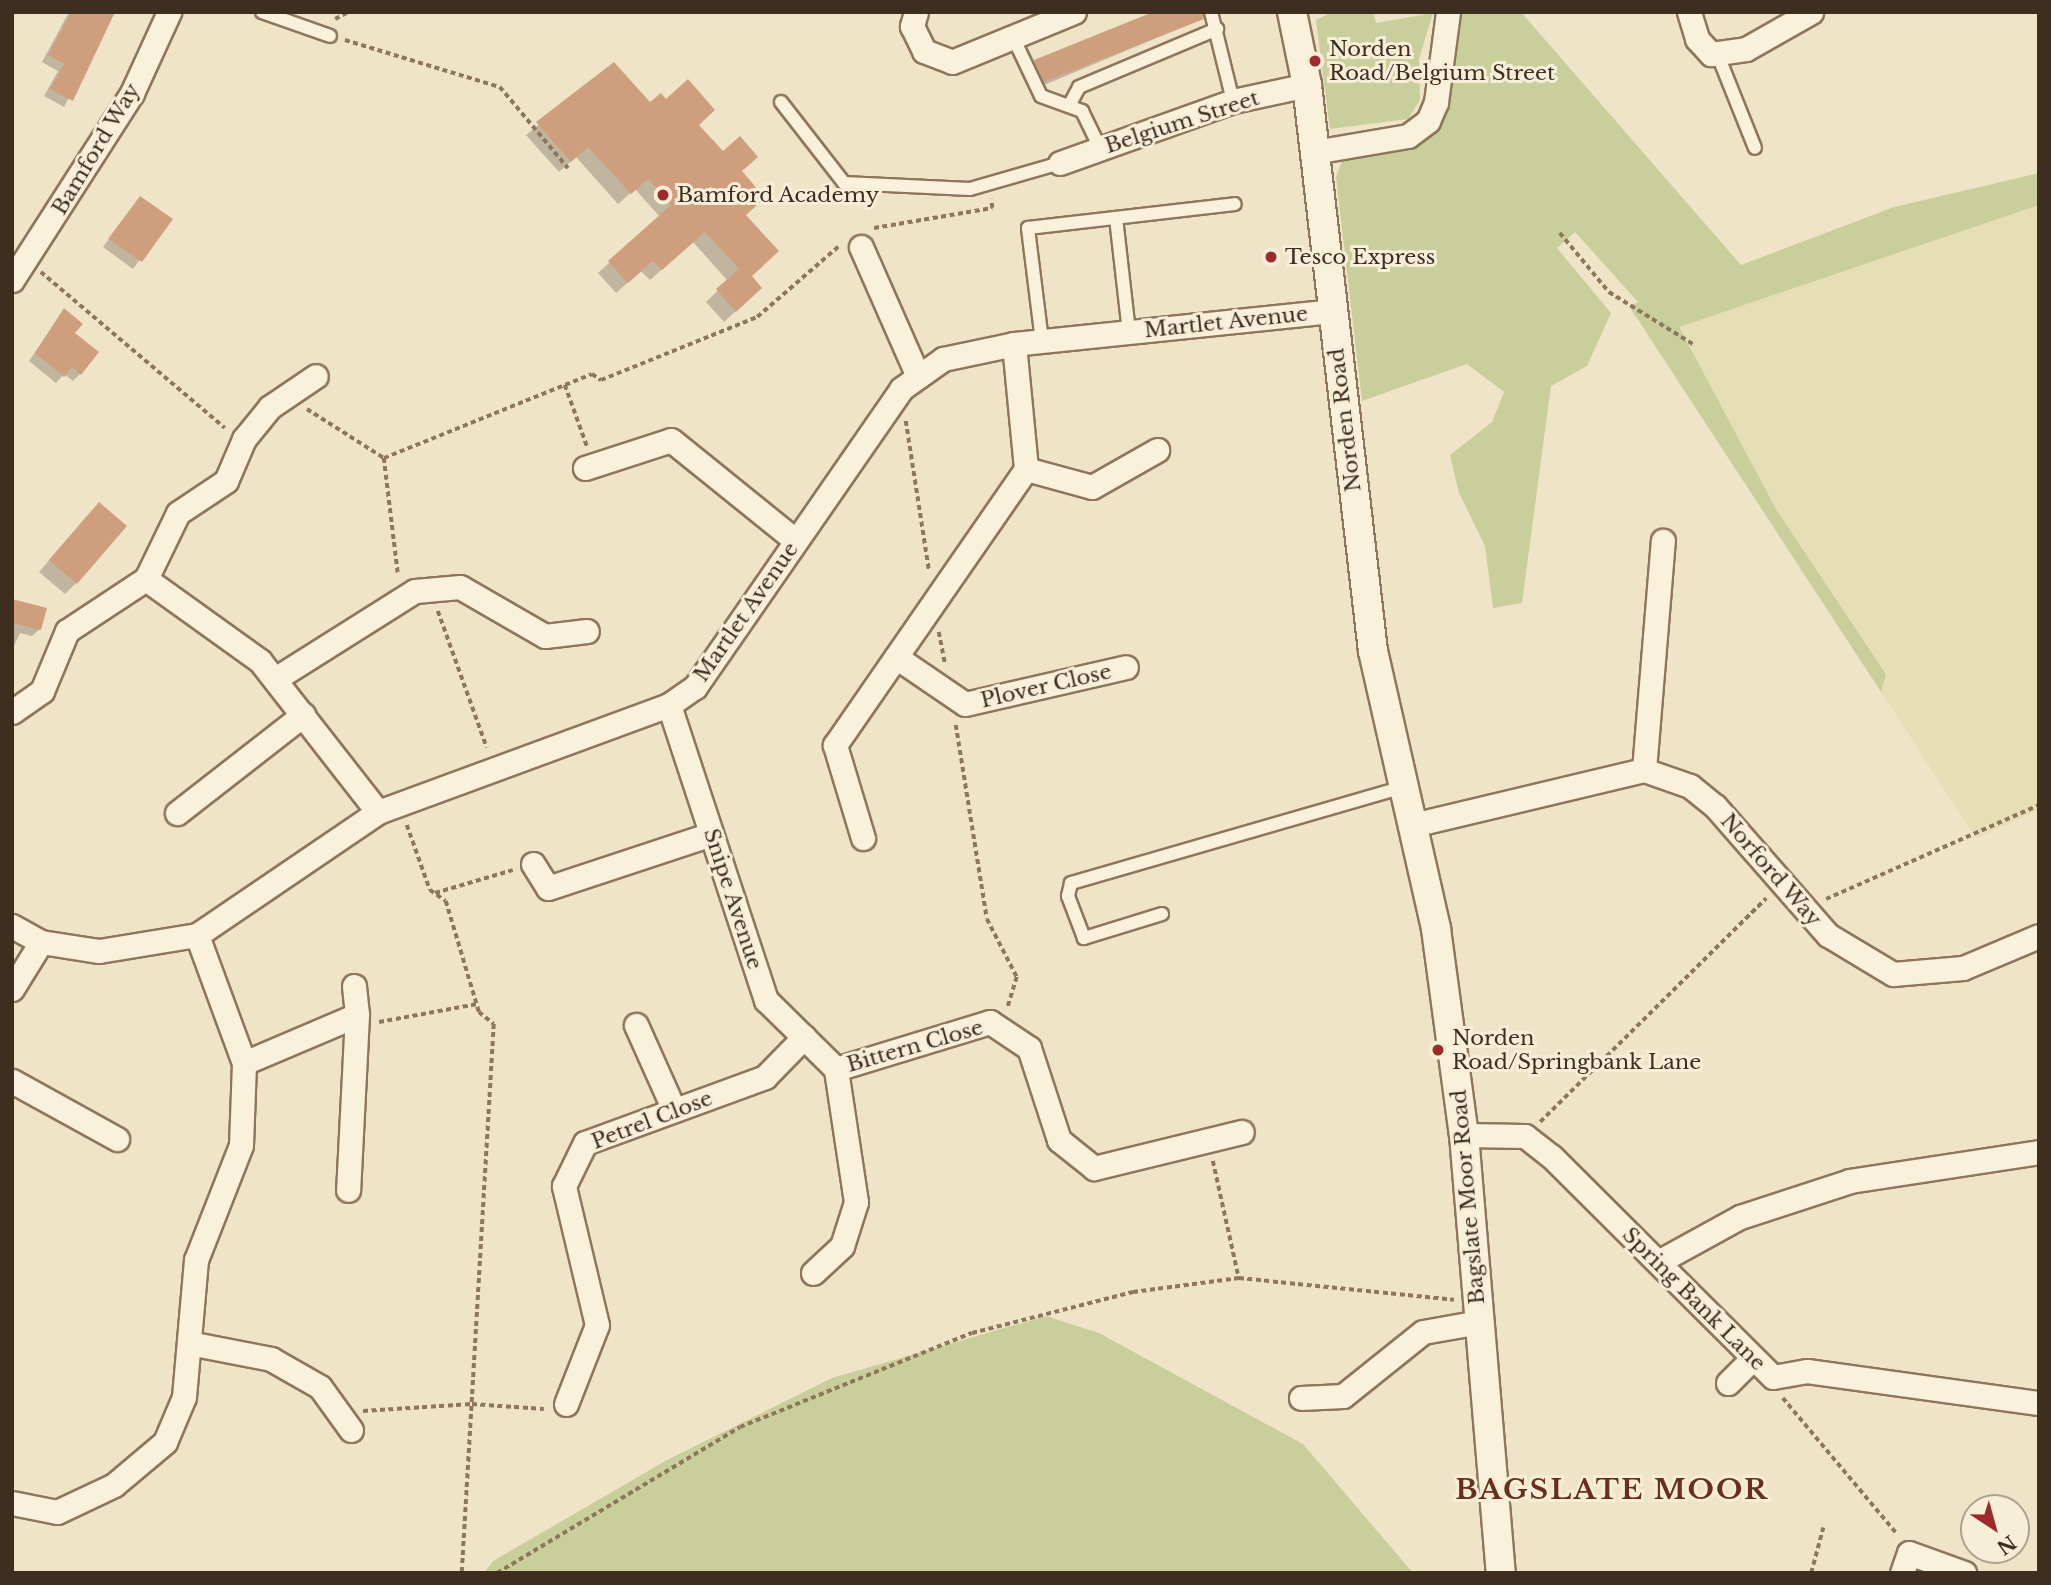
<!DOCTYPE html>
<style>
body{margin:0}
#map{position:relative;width:2051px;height:1585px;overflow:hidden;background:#f0e4c8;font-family:"Libre Baskerville",serif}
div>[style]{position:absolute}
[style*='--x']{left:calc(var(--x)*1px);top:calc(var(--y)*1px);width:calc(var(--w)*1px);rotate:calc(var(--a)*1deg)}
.farmland>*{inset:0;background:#e6deb5}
.green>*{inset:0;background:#c9cf9b}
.shadow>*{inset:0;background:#0003}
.building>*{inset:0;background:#cf9f7d}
.path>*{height:3.5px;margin-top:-1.75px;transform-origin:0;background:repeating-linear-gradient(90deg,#8d765c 0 5px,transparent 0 8.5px)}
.roads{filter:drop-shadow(2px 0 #8d765c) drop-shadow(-2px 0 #8d765c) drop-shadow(0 2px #8d765c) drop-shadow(0 -2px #8d765c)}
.service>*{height:12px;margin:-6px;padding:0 6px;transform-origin:6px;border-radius:6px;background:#faf1dc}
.minor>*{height:23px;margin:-11.5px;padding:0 11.5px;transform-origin:11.5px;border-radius:11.5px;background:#faf1dc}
.tertiary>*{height:28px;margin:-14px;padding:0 14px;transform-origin:14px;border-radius:14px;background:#faf1dc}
.dots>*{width:19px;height:19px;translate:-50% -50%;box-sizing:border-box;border:4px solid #f7eed8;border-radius:50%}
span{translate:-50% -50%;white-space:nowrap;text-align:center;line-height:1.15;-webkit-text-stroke:6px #f7eed8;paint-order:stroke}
.poi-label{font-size:21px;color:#3d2e20}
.left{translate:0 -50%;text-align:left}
.street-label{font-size:21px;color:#3d2e20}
.district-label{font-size:28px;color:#6b2e1e;font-weight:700;letter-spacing:2px}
.frame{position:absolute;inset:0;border:14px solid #3d2e20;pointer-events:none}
.north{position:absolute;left:1960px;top:1494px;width:70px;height:70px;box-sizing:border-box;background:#f7eed8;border:2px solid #ada18e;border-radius:50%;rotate:144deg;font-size:19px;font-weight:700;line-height:28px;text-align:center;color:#3d2e20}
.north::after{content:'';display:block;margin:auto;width:24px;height:32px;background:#9e2a2b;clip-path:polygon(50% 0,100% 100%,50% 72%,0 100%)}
</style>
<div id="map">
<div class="farmland">
<i style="clip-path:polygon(2039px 205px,2039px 810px,1976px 838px,1881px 692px,1886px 673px,1776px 509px,1678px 327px)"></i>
</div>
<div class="green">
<i style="clip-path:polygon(1332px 12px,1373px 12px,1376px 23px,1433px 13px,1419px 59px,1420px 100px,1408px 119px,1330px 129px,1316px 20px)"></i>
<i style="clip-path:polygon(1460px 12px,1521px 12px,1741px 265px,1894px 207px,2039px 173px,2039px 205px,1679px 327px,1776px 509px,1886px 674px,1881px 692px,1629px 306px,1638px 302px,1575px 232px,1557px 248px,1611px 313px,1587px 366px,1551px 386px,1522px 603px,1493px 608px,1485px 546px,1459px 493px,1450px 455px,1492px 422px,1504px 392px,1467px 364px,1362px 401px,1336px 177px,1343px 158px,1413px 143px)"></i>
<i style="clip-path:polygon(1046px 1316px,1099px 1333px,1303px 1444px,1413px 1573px,484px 1573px,493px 1561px,667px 1460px,832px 1378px)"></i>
</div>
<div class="shadow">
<i style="clip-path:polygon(69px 12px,114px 12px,64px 107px,44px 96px,58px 71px,42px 62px)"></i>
<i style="clip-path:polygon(1159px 12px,1202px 19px,1037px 88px,1027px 69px,1035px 62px)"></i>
<i style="clip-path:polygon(614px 64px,650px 105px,697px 126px,740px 172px,749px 299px,724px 322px,706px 302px,728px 281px,693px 242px,650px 280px,641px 271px,616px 293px,598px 273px,660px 217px,635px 189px,618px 204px,576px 157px,559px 172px,526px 135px)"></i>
<i style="clip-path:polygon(140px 198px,170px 219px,133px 269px,103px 247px)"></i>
<i style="clip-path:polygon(64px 310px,80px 374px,73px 381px,64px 374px,56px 383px,29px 361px)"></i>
<i style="clip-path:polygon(88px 515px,76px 583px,65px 594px,39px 572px)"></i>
<i style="clip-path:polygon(12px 601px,40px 629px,32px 636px,20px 633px,12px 650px)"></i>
</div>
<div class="building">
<i style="clip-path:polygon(71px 12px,115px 12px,73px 101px,50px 89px,64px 64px,48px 55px)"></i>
<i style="clip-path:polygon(1153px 12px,1202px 12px,1204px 19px,1044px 82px,1034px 60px)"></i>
<i style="clip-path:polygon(614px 62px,650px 102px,661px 93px,666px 99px,688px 79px,715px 110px,699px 125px,723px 151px,740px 136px,758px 157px,742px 171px,765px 198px,746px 215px,779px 251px,752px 276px,762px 288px,736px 312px,716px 289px,739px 269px,705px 232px,662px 270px,653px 261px,628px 283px,608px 261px,671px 205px,648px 179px,631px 194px,588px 147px,571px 162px,536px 122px)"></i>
<i style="clip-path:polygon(140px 196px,173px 219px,142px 262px,108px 239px)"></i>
<i style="clip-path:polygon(64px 308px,83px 324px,75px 333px,99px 352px,81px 375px,72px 367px,64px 377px,35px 353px)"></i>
<i style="clip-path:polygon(99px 502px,127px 526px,77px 584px,49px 560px)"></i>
<i style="clip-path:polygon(12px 599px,47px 608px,41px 630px,12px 623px)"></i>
</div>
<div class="path">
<i style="--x:335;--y:19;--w:15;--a:-28"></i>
<i style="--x:345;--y:40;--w:162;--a:16.9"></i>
<i style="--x:500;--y:87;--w:106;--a:50"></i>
<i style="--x:874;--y:228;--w:120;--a:-9.6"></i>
<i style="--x:992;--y:208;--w:9;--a:-96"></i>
<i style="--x:1560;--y:233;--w:77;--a:50.3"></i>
<i style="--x:1609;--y:292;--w:99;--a:31.8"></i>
<i style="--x:41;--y:272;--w:241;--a:40.3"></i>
<i style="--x:565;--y:385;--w:65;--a:70.2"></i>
<i style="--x:307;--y:409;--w:91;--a:32.5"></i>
<i style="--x:384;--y:458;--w:224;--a:-22"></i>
<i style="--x:592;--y:374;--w:11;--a:34"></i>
<i style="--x:601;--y:380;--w:168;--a:-22"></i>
<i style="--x:757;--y:317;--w:110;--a:-40.9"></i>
<i style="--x:906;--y:421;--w:150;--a:81.2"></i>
<i style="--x:384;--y:458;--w:117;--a:83.1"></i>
<i style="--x:438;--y:611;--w:145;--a:70.3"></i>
<i style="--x:939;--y:632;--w:31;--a:79"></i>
<i style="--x:956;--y:725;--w:196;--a:80.9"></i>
<i style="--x:987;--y:919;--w:65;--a:62.7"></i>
<i style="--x:1017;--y:977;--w:31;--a:107"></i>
<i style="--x:407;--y:825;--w:69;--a:70.5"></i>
<i style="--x:430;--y:890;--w:19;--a:35"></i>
<i style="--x:446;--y:901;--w:116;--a:73.4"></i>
<i style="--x:479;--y:1012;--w:19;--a:39"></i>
<i style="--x:494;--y:1024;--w:550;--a:93.34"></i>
<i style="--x:435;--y:893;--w:81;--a:-16.4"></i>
<i style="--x:1826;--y:899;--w:233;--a:-23.8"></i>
<i style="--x:379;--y:1022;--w:100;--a:-10.4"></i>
<i style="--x:1540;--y:1122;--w:318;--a:-44.7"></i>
<i style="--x:1213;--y:1161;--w:120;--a:77.5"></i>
<i style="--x:1783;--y:1398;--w:177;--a:50"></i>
<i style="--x:363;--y:1411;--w:109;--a:-3.7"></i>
<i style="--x:472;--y:1404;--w:72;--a:4"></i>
<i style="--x:497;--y:1573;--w:283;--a:-31"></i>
<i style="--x:740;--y:1427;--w:250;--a:-22.1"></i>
<i style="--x:972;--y:1333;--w:166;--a:-14.3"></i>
<i style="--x:1133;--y:1292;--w:107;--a:-7.5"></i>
<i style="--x:1239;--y:1278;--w:216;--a:5.8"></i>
<i style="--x:1811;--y:1573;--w:47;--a:-75.1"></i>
</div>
<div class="roads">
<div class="service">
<i style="--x:262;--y:12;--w:72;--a:19.4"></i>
<i style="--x:1211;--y:12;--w:92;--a:76.1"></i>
<i style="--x:1013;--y:37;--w:65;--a:64.6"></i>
<i style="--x:1041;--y:96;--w:44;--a:20.1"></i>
<i style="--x:1082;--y:111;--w:41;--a:64.1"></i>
<i style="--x:1717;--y:53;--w:102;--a:68.2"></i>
<i style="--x:781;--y:102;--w:103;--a:52.1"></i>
<i style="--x:844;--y:183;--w:126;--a:2.7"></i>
<i style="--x:970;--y:189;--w:94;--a:-16.1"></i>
<i style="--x:1069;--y:106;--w:21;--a:-62"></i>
<i style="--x:1079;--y:87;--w:150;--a:-22.8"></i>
<i style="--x:1116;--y:218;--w:115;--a:83.5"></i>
<i style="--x:1042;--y:341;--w:114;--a:-97.1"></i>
<i style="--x:1028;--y:228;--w:208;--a:-6.6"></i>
<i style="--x:1162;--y:914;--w:82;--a:162.9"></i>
<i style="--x:1084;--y:938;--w:45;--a:-110.9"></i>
<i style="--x:1068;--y:896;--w:13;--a:-77"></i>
<i style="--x:1071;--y:883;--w:349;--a:-16.1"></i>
</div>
<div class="minor">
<i style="--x:916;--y:12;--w:15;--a:106"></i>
<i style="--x:912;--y:26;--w:28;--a:64"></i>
<i style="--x:924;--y:51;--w:30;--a:21"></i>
<i style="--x:952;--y:62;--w:132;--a:-22.3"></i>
<i style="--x:1689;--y:12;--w:28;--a:73"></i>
<i style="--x:1697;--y:39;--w:21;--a:47"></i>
<i style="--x:1711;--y:54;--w:35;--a:-8"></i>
<i style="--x:1746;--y:49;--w:75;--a:-29.6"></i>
<i style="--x:1314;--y:152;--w:95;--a:-9.7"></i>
<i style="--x:1408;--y:136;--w:25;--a:-37"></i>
<i style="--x:1428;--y:121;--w:21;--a:-67"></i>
<i style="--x:1436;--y:102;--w:91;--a:-82.4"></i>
<i style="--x:1060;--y:163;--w:184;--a:-19.7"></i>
<i style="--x:1233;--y:101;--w:76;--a:-12.2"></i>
<i style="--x:861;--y:247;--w:141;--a:66.2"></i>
<i style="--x:12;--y:280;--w:222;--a:-57.3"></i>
<i style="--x:132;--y:93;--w:89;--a:-65.4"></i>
<i style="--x:1014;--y:344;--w:126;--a:84.5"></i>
<i style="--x:585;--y:468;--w:90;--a:-18"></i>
<i style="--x:671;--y:440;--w:159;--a:38.9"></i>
<i style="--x:146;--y:579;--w:140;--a:35.7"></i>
<i style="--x:260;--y:661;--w:192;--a:52"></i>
<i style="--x:896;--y:657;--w:83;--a:34.3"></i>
<i style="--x:965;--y:704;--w:165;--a:-12.9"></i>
<i style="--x:275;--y:679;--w:165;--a:-32.2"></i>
<i style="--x:415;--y:591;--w:45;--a:-5.1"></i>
<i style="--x:460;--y:587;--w:98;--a:30"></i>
<i style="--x:545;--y:636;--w:42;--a:-6.8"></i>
<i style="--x:669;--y:705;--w:311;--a:71.8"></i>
<i style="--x:766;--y:1000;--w:98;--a:44.6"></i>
<i style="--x:12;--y:712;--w:37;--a:-35"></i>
<i style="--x:42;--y:691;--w:65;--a:-67.4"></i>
<i style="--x:67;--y:631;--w:95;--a:-33.4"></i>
<i style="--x:146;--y:579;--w:73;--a:-64.1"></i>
<i style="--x:178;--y:513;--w:58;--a:-33.7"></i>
<i style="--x:226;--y:481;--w:46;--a:-66.8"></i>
<i style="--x:244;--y:439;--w:41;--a:-50.9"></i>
<i style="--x:270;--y:407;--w:55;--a:-34"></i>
<i style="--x:1644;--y:770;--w:230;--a:-85.3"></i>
<i style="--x:177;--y:813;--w:160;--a:-37.9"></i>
<i style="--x:1417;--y:824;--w:233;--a:-13.4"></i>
<i style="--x:1644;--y:770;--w:49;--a:19.2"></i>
<i style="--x:1690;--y:786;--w:32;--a:39"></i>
<i style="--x:1715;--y:806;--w:171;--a:48.8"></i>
<i style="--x:1828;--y:935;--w:76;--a:31"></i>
<i style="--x:1893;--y:974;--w:70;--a:-4.9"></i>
<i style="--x:1963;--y:968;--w:82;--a:-22.8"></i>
<i style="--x:863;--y:838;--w:97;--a:-106.8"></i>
<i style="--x:835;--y:745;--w:336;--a:-55.3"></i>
<i style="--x:1026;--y:469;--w:68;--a:15.3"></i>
<i style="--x:1092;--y:487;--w:75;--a:-29.6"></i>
<i style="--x:533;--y:864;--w:28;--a:58"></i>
<i style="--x:548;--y:888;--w:172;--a:-18.3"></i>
<i style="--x:12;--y:926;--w:33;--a:29"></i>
<i style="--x:41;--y:942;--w:59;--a:8.8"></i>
<i style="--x:99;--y:951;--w:99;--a:-9.3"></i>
<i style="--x:197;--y:935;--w:219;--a:-34.2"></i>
<i style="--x:378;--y:812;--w:310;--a:-20.2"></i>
<i style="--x:669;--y:705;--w:32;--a:-35"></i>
<i style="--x:695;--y:687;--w:362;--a:-55.3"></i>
<i style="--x:901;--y:389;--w:52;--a:-35.5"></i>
<i style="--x:943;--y:359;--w:73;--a:-11.9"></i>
<i style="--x:1014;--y:344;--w:320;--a:-5.9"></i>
<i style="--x:354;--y:986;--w:29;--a:84"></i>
<i style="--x:12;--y:989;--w:55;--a:-58.3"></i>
<i style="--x:636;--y:1025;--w:93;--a:65.9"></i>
<i style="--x:244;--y:1063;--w:123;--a:-23"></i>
<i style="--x:357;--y:1015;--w:175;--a:92.9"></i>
<i style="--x:836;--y:1069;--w:161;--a:-17"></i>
<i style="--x:990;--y:1022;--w:47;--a:33.7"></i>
<i style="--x:1029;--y:1048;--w:97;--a:71.9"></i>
<i style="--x:1059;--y:1140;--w:45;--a:38.7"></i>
<i style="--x:1094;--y:1168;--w:152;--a:-13.7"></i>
<i style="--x:12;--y:1081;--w:120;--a:28.9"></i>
<i style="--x:1464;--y:1135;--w:61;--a:0.9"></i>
<i style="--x:1525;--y:1136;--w:33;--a:38"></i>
<i style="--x:1551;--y:1156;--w:313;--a:44.9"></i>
<i style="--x:1773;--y:1377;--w:35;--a:-10"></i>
<i style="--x:1807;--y:1371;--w:234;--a:7.9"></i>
<i style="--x:1658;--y:1262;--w:94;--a:-28.8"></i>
<i style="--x:1740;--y:1217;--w:116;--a:-18.1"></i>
<i style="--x:1850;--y:1181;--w:191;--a:-8.7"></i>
<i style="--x:813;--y:1273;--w:40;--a:-43"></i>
<i style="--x:842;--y:1246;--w:46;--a:-72.3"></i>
<i style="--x:856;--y:1202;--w:134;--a:-98.6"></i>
<i style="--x:189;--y:1343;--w:84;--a:11"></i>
<i style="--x:271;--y:1359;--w:56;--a:29.7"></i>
<i style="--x:320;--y:1387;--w:53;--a:54.2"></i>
<i style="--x:1728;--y:1383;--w:35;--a:-45"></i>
<i style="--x:1301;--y:1398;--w:42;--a:-2.7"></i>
<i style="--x:1343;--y:1396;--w:102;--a:-38.7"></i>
<i style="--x:1423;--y:1332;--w:58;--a:-10"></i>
<i style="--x:566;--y:1404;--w:85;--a:-68.6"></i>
<i style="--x:597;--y:1325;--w:143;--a:-103.4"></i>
<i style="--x:564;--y:1186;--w:48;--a:-64"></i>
<i style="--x:585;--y:1143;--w:192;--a:-20.1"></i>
<i style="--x:765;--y:1077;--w:56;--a:-45.7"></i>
<i style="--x:12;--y:1503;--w:46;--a:11.3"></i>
<i style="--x:57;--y:1512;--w:63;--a:-25.3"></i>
<i style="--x:114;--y:1485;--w:67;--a:-40.1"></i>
<i style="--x:165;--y:1442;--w:49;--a:-67.1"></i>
<i style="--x:184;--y:1397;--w:138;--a:-85"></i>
<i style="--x:196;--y:1260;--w:123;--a:-68.6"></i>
<i style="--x:241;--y:1145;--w:82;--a:-87.9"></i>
<i style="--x:244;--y:1063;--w:136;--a:-110.2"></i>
<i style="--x:1902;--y:1573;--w:21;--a:-71"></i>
<i style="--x:1909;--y:1553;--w:59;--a:20"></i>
</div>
<div class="tertiary">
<i style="--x:1292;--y:12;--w:75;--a:78.4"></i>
<i style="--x:1307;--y:85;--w:570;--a:83.35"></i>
<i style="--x:1373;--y:651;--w:285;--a:77.2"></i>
<i style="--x:1436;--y:929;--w:208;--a:82.3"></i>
<i style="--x:1464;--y:1135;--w:440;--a:85.2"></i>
</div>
</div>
<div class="dots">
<i style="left:1315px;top:61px;background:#9e2a2b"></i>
<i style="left:663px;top:195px;background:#9e2a2b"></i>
<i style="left:1271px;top:257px;background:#9e2a2b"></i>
<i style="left:1438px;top:1050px;background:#9e2a2b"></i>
</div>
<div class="poi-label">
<span class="left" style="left:1329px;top:61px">Norden<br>Road/Belgium Street</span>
<span class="left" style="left:677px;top:195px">Bamford Academy</span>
<span class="left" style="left:1285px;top:257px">Tesco Express</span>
<span class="left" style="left:1452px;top:1050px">Norden<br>Road/Springbank Lane</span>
</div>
<div class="street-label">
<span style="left:1182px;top:122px;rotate:-18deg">Belgium Street</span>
<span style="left:96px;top:149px;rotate:-59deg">Bamford Way</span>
<span style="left:1226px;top:322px;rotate:-6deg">Martlet Avenue</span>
<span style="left:1345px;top:420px;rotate:-97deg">Norden Road</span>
<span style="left:746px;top:612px;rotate:-55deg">Martlet Avenue</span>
<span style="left:1046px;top:686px;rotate:-13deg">Plover Close</span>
<span style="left:1771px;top:870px;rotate:49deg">Norford Way</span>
<span style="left:733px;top:899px;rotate:72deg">Snipe Avenue</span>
<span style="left:915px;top:1046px;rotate:-16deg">Bittern Close</span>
<span style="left:652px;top:1120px;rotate:-21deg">Petrel Close</span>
<span style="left:1468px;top:1197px;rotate:-95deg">Bagslate Moor Road</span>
<span style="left:1694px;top:1299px;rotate:45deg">Spring Bank Lane</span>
</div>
<div class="district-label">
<span style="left:1612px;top:1490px">BAGSLATE MOOR</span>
</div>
<div class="frame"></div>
<div class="north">N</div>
</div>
